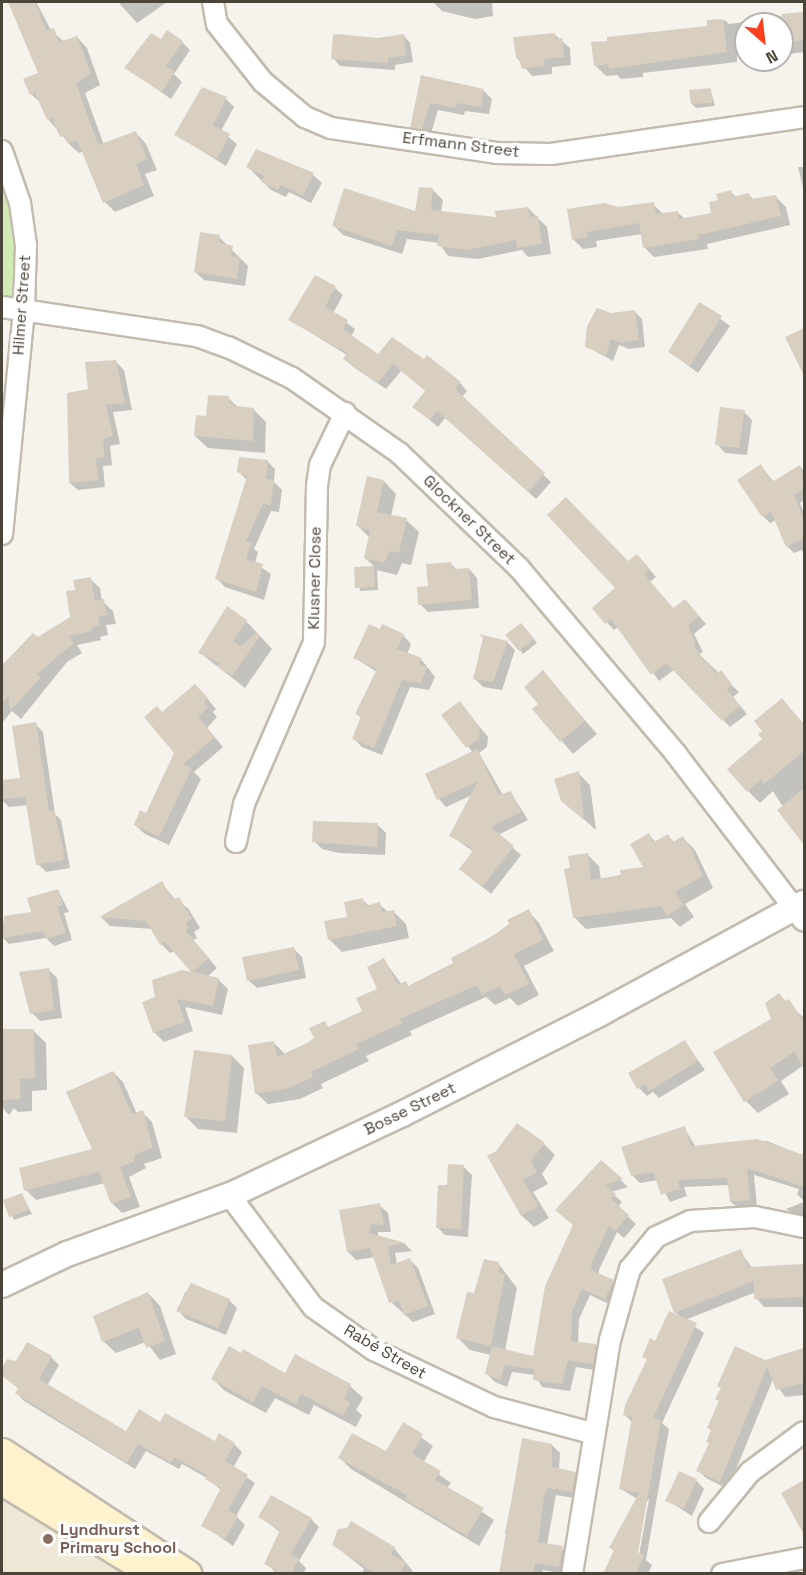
<!DOCTYPE html>
<meta charset="utf-8">
<style>
body{margin:0}
#map{position:relative;width:806px;height:1575px;overflow:hidden;background:#f6f3ec;font-family:"Space Grotesk",sans-serif}
div>[style]{position:absolute}
[style*='--x']{left:calc(var(--x)*1px);top:calc(var(--y)*1px);width:calc(var(--w)*1px);rotate:calc(var(--a)*1deg)}
.education>*{inset:0;background:#efe8d6}
.green>*{inset:0;background:#d2eab5}
.shadow>*{inset:0;background:#0003}
.building>*{inset:0;background:#d8cfc1}
.roads{filter:drop-shadow(2px 0 #c2bbae) drop-shadow(-2px 0 #c2bbae) drop-shadow(0 2px #c2bbae) drop-shadow(0 -2px #c2bbae)}
.minor>*{height:20px;margin:-10px;padding:0 10px;transform-origin:10px;border-radius:10px;background:#fff}
.tertiary>*{height:24px;margin:-12px;padding:0 12px;transform-origin:12px;border-radius:12px;background:#fff}
.secondary>*{height:27px;margin:-13.5px;padding:0 13.5px;transform-origin:13.5px;border-radius:13.5px;background:#fff3cd}
.dots>*{width:16px;height:16px;translate:-50% -50%;box-sizing:border-box;border:3px solid #fff;border-radius:50%}
span{translate:-50% -50%;white-space:nowrap;text-align:center;line-height:1.15;-webkit-text-stroke:6px #fff;paint-order:stroke}
.street-label{font-size:16px;color:#4b4439}
.education-label{font-size:16px;color:#785e54;font-weight:700}
.left{translate:0 -50%;text-align:left}
.frame{position:absolute;inset:0;border:3px solid #4b4439;pointer-events:none}
.north{position:absolute;left:734px;top:12px;width:60px;height:60px;box-sizing:border-box;background:#fff;border:2px solid #b7b4b0;border-radius:50%;rotate:152deg;font-size:16px;font-weight:700;line-height:24px;text-align:center;color:#4b4439}
.north::after{content:'';display:block;margin:auto;width:21px;height:27px;background:#fc3f1d;clip-path:polygon(50% 0,100% 100%,50% 72%,0 100%)}
</style>
<div id="map">
<div class="education">
<i style="clip-path:polygon(2px 1482px,152px 1573px,2px 1573px)"></i>
</div>
<div class="green">
<i style="clip-path:polygon(2px 157px,20px 207px,23px 309px,2px 306px)"></i>
</div>
<div class="shadow">
<i style="clip-path:polygon(20px 2px,36px 2px,51px 30px,64px 42px,77px 37px,87px 48px,100px 85px,85px 93px,104px 145px,136px 133px,146px 144px,157px 170px,145px 174px,154px 196px,115px 212px,105px 202px,84px 151px,79px 153px,71px 146px,48px 119px,42px 104px,31px 94px,40px 73px,11px 5px)"></i>
<i style="clip-path:polygon(118px 2px,167px 2px,137px 23px)"></i>
<i style="clip-path:polygon(433px 2px,492px 2px,493px 16px,475px 19px,442px 11px)"></i>
<i style="clip-path:polygon(804px 14px,804px 52px,782px 55px,782px 24px,746px 24px,746px 54px,737px 55px,737px 62px,643px 73px,643px 77px,621px 79px,617px 75px,606px 76px,595px 65px,709px 27px,708px 22px,725px 20px,729px 24px)"></i>
<i style="clip-path:polygon(554px 34px,570px 48px,571px 65px,552px 67px,552px 74px,532px 76px,517px 58px)"></i>
<i style="clip-path:polygon(403px 35px,410px 43px,413px 62px,395px 65px,395px 70px,340px 66px,333px 58px,377px 39px)"></i>
<i style="clip-path:polygon(161px 41px,182px 42px,190px 50px,174px 74px,182px 82px,171px 99px,126px 68px)"></i>
<i style="clip-path:polygon(422px 77px,484px 91px,492px 99px,489px 114px,465px 111px,464px 115px,438px 110px,430px 137px,420px 136px,412px 127px)"></i>
<i style="clip-path:polygon(710px 89px,715px 106px,696px 108px,692px 104px)"></i>
<i style="clip-path:polygon(226px 99px,234px 107px,221px 131px,237px 144px,226px 166px,176px 135px)"></i>
<i style="clip-path:polygon(803px 139px,804px 139px,804px 192px,798px 167px,803px 167px)"></i>
<i style="clip-path:polygon(257px 151px,313px 175px,322px 183px,311px 203px,289px 192px,286px 197px,271px 190px,248px 167px)"></i>
<i style="clip-path:polygon(433px 190px,443px 200px,441px 212px,498px 219px,528px 208px,547px 227px,551px 254px,528px 257px,522px 250px,478px 259px,448px 256px,439px 243px,407px 239px,402px 254px,343px 235px,333px 225px,416px 213px)"></i>
<i style="clip-path:polygon(731px 192px,737px 198px,749px 195px,754px 200px,776px 197px,786px 207px,790px 225px,707px 244px,708px 249px,654px 257px,644px 247px,642px 234px,596px 241px,597px 247px,583px 249px,573px 239px,618px 209px,653px 204px,663px 214px,677px 212px,685px 219px,713px 215px)"></i>
<i style="clip-path:polygon(219px 237px,248px 266px,245px 286px,204px 280px,195px 272px)"></i>
<i style="clip-path:polygon(335px 288px,343px 295px,333px 313px,355px 329px,351px 337px,379px 356px,460px 383px,467px 391px,461px 398px,551px 482px,536px 499px,446px 417px,438px 427px,422px 414px,427px 391px,401px 371px,386px 389px,352px 366px,345px 358px,347px 355px,290px 320px)"></i>
<i style="clip-path:polygon(700px 304px,730px 326px,698px 373px,670px 352px)"></i>
<i style="clip-path:polygon(635px 312px,642px 319px,645px 347px,629px 349px,619px 345px,613px 361px,586px 346px,611px 315px)"></i>
<i style="clip-path:polygon(116px 362px,124px 370px,132px 410px,113px 412px,120px 444px,110px 446px,112px 465px,103px 466px,105px 487px,78px 490px,70px 483px,90px 390px)"></i>
<i style="clip-path:polygon(228px 398px,238px 407px,253px 409px,266px 422px,265px 453px,208px 448px,195px 436px)"></i>
<i style="clip-path:polygon(744px 412px,752px 420px,747px 455px,725px 453px,717px 444px)"></i>
<i style="clip-path:polygon(267px 461px,275px 469px,274px 482px,282px 490px,279px 512px,271px 511px,254px 549px,258px 552px,255px 563px,271px 574px,264px 600px,225px 587px,217px 579px,247px 480px,239px 472px)"></i>
<i style="clip-path:polygon(761px 466px,774px 482px,800px 467px,804px 471px,804px 500px,800px 503px,804px 513px,804px 555px,802px 550px,794px 553px,787px 546px,776px 520px,770px 523px,763px 516px)"></i>
<i style="clip-path:polygon(384px 481px,396px 494px,391px 516px,406px 520px,419px 532px,411px 565px,402px 563px,397px 575px,377px 570px,378px 590px,360px 591px,356px 568px,375px 567px,365px 558px,370px 538px,357px 525px)"></i>
<i style="clip-path:polygon(450px 563px,457px 570px,469px 569px,477px 578px,479px 608px,428px 612px,420px 604px)"></i>
<i style="clip-path:polygon(628px 563px,644px 563px,656px 577px,650px 582px,674px 609px,692px 608px,706px 624px,694px 634px,703px 652px,699px 654px,739px 692px,733px 697px,747px 714px,730px 727px,674px 670px,659px 681px,619px 626px,614px 630px,594px 609px,617px 588px)"></i>
<i style="clip-path:polygon(90px 579px,100px 588px,102px 601px,113px 611px,116px 624px,106px 625px,108px 635px,100px 637px,101px 640px,77px 645px,82px 653px,67px 662px,21px 719px,12px 711px,2px 723px,2px 667px,33px 635px,37px 639px,72px 617px,76px 591px)"></i>
<i style="clip-path:polygon(246px 621px,272px 649px,245px 688px,199px 652px)"></i>
<i style="clip-path:polygon(525px 628px,537px 643px,523px 654px,520px 650px)"></i>
<i style="clip-path:polygon(403px 635px,411px 644px,407px 654px,421px 659px,435px 677px,429px 690px,410px 687px,382px 755px,362px 747px,354px 739px,362px 719px,356px 713px,377px 672px,355px 658px)"></i>
<i style="clip-path:polygon(507px 642px,515px 650px,502px 690px,483px 687px,475px 679px)"></i>
<i style="clip-path:polygon(543px 672px,597px 734px,573px 754px,534px 709px,540px 704px)"></i>
<i style="clip-path:polygon(205px 696px,216px 709px,213px 712px,217px 717px,207px 728px,223px 747px,194px 772px,201px 779px,169px 845px,145px 834px,135px 825px,147px 815px,176px 753px,162px 713px)"></i>
<i style="clip-path:polygon(782px 700px,804px 724px,804px 841px,773px 791px,760px 803px,748px 791px)"></i>
<i style="clip-path:polygon(460px 703px,488px 737px,487px 747px,479px 753px,503px 795px,511px 793px,528px 820px,498px 835px,521px 855px,491px 894px,461px 869px,474px 852px,450px 835px,472px 795px,446px 807px,439px 799px,473px 753px,443px 715px)"></i>
<i style="clip-path:polygon(35px 724px,43px 732px,55px 814px,61px 820px,70px 868px,46px 872px,38px 864px,28px 805px,9px 807px,2px 800px,2px 781px,21px 779px)"></i>
<i style="clip-path:polygon(578px 773px,590px 785px,596px 830px,562px 800px)"></i>
<i style="clip-path:polygon(378px 825px,386px 833px,385px 855px,339px 853px,322px 849px,314px 841px)"></i>
<i style="clip-path:polygon(649px 835px,656px 842px,668px 836px,675px 843px,683px 838px,695px 850px,713px 888px,685px 904px,694px 917px,680px 927px,671px 918px,586px 929px,574px 917px,572px 870px,588px 855px,599px 866px,601px 880px,645px 868px)"></i>
<i style="clip-path:polygon(161px 882px,176px 901px,188px 908px,200px 928px,194px 932px,197px 938px,193px 940px,217px 968px,207px 977px,218px 979px,228px 989px,222px 1015px,185px 1007px,193px 1031px,164px 1042px,154px 1032px,157px 998px,195px 974px,175px 951px,170px 953px,161px 944px,153px 929px,110px 926px,101px 917px)"></i>
<i style="clip-path:polygon(58px 890px,69px 912px,64px 913px,72px 940px,54px 946px,46px 938px,9px 944px,2px 937px,2px 924px,33px 913px)"></i>
<i style="clip-path:polygon(362px 899px,369px 906px,379px 904px,388px 912px,393px 911px,406px 924px,409px 938px,342px 952px,330px 940px,326px 923px,349px 918px)"></i>
<i style="clip-path:polygon(528px 911px,539px 923px,554px 951px,524px 966px,539px 995px,518px 1006px,510px 998px,495px 1005px,486px 997px,410px 1031px,412px 1035px,366px 1056px,369px 1061px,321px 1084px,323px 1088px,300px 1099px,268px 1104px,256px 1093px,274px 1043px,286px 1055px,310px 1044px,324px 1023px,330px 1028px,364px 1012px,379px 989px,384px 960px,402px 985px,410px 987px,455px 963px)"></i>
<i style="clip-path:polygon(293px 948px,302px 957px,306px 978px,257px 988px,248px 980px)"></i>
<i style="clip-path:polygon(49px 970px,57px 978px,62px 1018px,40px 1021px,32px 1013px)"></i>
<i style="clip-path:polygon(779px 995px,804px 1018px,804px 1065px,781px 1081px,789px 1094px,758px 1113px,746px 1101px)"></i>
<i style="clip-path:polygon(33px 1030px,46px 1043px,47px 1090px,32px 1091px,32px 1111px,18px 1112px,14px 1108px,9px 1115px,2px 1107px,2px 1044px)"></i>
<i style="clip-path:polygon(685px 1042px,705px 1070px,659px 1098px,653px 1092px,647px 1096px,639px 1088px)"></i>
<i style="clip-path:polygon(232px 1056px,244px 1068px,237px 1133px,198px 1129px,186px 1117px)"></i>
<i style="clip-path:polygon(113px 1072px,123px 1082px,137px 1114px,142px 1112px,152px 1122px,162px 1158px,144px 1164px,146px 1168px,129px 1177px,140px 1207px,122px 1213px,112px 1203px,105px 1183px,36px 1200px,26px 1190px,94px 1150px)"></i>
<i style="clip-path:polygon(684px 1128px,696px 1147px,767px 1141px,804px 1156px,804px 1201px,797px 1194px,799px 1189px,754px 1175px,757px 1207px,739px 1209px,731px 1202px,729px 1185px,684px 1187px,687px 1196px,670px 1202px,658px 1180px,640px 1183px,632px 1175px)"></i>
<i style="clip-path:polygon(544px 1144px,555px 1155px,542px 1174px,548px 1184px,533px 1192px,549px 1218px,534px 1227px,522px 1216px,489px 1157px)"></i>
<i style="clip-path:polygon(601px 1162px,628px 1187px,611px 1192px,622px 1202px,618px 1207px,636px 1224px,624px 1238px,617px 1232px,599px 1270px,599px 1275px,621px 1289px,613px 1306px,590px 1295px,579px 1319px,578px 1343px,595px 1345px,603px 1353px,600px 1371px,576px 1367px,570px 1391px,542px 1387px,535px 1375px,512px 1372px,507px 1387px,495px 1382px,487px 1374px,491px 1355px,470px 1350px,458px 1338px,475px 1295px,498px 1263px,517px 1288px,505px 1351px,534px 1358px)"></i>
<i style="clip-path:polygon(464px 1167px,472px 1175px,468px 1237px,445px 1235px,437px 1227px,448px 1187px)"></i>
<i style="clip-path:polygon(22px 1194px,32px 1214px,14px 1220px,5px 1201px)"></i>
<i style="clip-path:polygon(804px 1202px,804px 1220px,786px 1209px)"></i>
<i style="clip-path:polygon(379px 1205px,388px 1213px,391px 1232px,378px 1232px,378px 1237px,405px 1244px,412px 1251px,395px 1253px,397px 1264px,410px 1260px,418px 1268px,435px 1314px,413px 1322px,391px 1302px,375px 1257px,356px 1260px,348px 1252px)"></i>
<i style="clip-path:polygon(evenodd,740px 1251px,752px 1268px,804px 1266px,804px 1307px,764px 1307px,756px 1298px,756px 1292px,685px 1320px,704px 1333px,662px 1423px,669px 1429px,646px 1560px,652px 1565px,648px 1574px,604px 1574px,615px 1552px,610px 1547px,637px 1499px,621px 1489px,632px 1422px,625px 1415px,648px 1360px,643px 1356px,681px 1317px,675px 1312px,740px 1251px,649px 1499px,638px 1561px,635px 1561px,645px 1503px,649px 1499px)"></i>
<i style="clip-path:polygon(185px 1292px,229px 1300px,237px 1308px,226px 1335px,186px 1319px,178px 1310px)"></i>
<i style="clip-path:polygon(148px 1293px,160px 1306px,176px 1354px,160px 1360px,146px 1342px,116px 1353px,103px 1341px)"></i>
<i style="clip-path:polygon(804px 1348px,804px 1395px,785px 1397px,773px 1379px,728px 1489px,706px 1478px,698px 1470px,765px 1361px)"></i>
<i style="clip-path:polygon(51px 1357px,59px 1365px,47px 1386px,126px 1433px,161px 1424px,215px 1443px,234px 1444px,242px 1452px,233px 1468px,255px 1483px,236px 1516px,245px 1525px,233px 1546px,203px 1525px,222px 1491px,207px 1478px,182px 1464px,179px 1469px,146px 1451px,135px 1469px,24px 1401px,17px 1393px,19px 1389px,5px 1377px)"></i>
<i style="clip-path:polygon(286px 1375px,350px 1386px,363px 1398px,356px 1410px,362px 1415px,356px 1427px,314px 1405px,309px 1415px,275px 1398px,266px 1413px,225px 1391px,213px 1379px)"></i>
<i style="clip-path:polygon(403px 1424px,433px 1446px,423px 1463px,451px 1483px,447px 1488px,494px 1520px,479px 1546px,351px 1469px,340px 1458px,387px 1453px)"></i>
<i style="clip-path:polygon(524px 1440px,552px 1445px,560px 1453px,559px 1470px,575px 1473px,583px 1481px,580px 1499px,556px 1495px,547px 1545px,562px 1548px,570px 1556px,564px 1574px,543px 1570px,542px 1574px,522px 1574px,514px 1541px,505px 1533px)"></i>
<i style="clip-path:polygon(696px 1480px,704px 1489px,692px 1516px,667px 1500px)"></i>
<i style="clip-path:polygon(804px 1482px,804px 1526px,783px 1494px)"></i>
<i style="clip-path:polygon(260px 1517px,311px 1519px,319px 1527px,299px 1561px,306px 1568px,303px 1574px,277px 1574px,266px 1563px,280px 1532px)"></i>
<i style="clip-path:polygon(334px 1545px,394px 1548px,415px 1574px,361px 1574px,364px 1569px)"></i>
</div>
<div class="building">
<i style="clip-path:polygon(8px 2px,35px 2px,46px 30px,54px 28px,59px 42px,77px 36px,91px 74px,76px 83px,98px 145px,136px 131px,147px 159px,136px 164px,144px 185px,103px 203px,77px 140px,68px 144px,64px 135px,60px 137px,52px 118px,47px 120px,35px 93px,30px 95px,23px 79px,38px 73px)"></i>
<i style="clip-path:polygon(804px 12px,804px 40px,782px 43px,782px 14px)"></i>
<i style="clip-path:polygon(723px 19px,727px 52px,609px 69px,608px 64px,594px 66px,591px 42px,607px 41px,607px 37px,707px 26px,707px 20px)"></i>
<i style="clip-path:polygon(167px 30px,183px 41px,166px 66px,175px 72px,162px 92px,124px 68px,151px 33px,161px 39px)"></i>
<i style="clip-path:polygon(555px 33px,555px 39px,562px 38px,564px 57px,544px 59px,545px 66px,522px 69px,519px 58px,516px 58px,513px 37px)"></i>
<i style="clip-path:polygon(338px 34px,377px 38px,404px 34px,406px 55px,388px 58px,388px 63px,331px 59px,333px 35px)"></i>
<i style="clip-path:polygon(421px 75px,484px 89px,481px 107px,457px 103px,456px 108px,430px 103px,422px 130px,410px 128px)"></i>
<i style="clip-path:polygon(202px 87px,227px 97px,213px 125px,230px 134px,217px 159px,174px 135px)"></i>
<i style="clip-path:polygon(711px 88px,712px 103px,691px 104px,689px 90px)"></i>
<i style="clip-path:polygon(256px 149px,314px 173px,303px 196px,281px 185px,278px 190px,261px 182px,264px 176px,246px 167px)"></i>
<i style="clip-path:polygon(419px 187px,433px 188px,431px 210px,496px 217px,495px 211px,528px 207px,530px 217px,538px 216px,542px 244px,517px 248px,516px 240px,467px 250px,437px 246px,439px 235px,397px 230px,392px 246px,332px 226px,344px 188px,415px 211px)"></i>
<i style="clip-path:polygon(731px 190px,733px 197px,749px 193px,751px 199px,776px 195px,781px 216px,698px 235px,699px 239px,643px 248px,639px 223px,587px 232px,588px 237px,572px 240px,567px 209px,605px 203px,618px 207px,654px 202px,656px 214px,678px 211px,679px 219px,711px 213px,709px 202px,718px 200px,716px 194px)"></i>
<i style="clip-path:polygon(200px 232px,220px 235px,219px 242px,233px 246px,231px 256px,240px 257px,237px 279px,194px 272px)"></i>
<i style="clip-path:polygon(315px 275px,336px 286px,325px 307px,348px 320px,343px 329px,378px 354px,392px 337px,424px 359px,427px 355px,461px 382px,455px 389px,545px 473px,528px 492px,437px 411px,430px 420px,412px 407px,425px 391px,393px 364px,378px 383px,343px 359px,347px 353px,288px 320px)"></i>
<i style="clip-path:polygon(699px 302px,722px 316px,690px 366px,668px 352px)"></i>
<i style="clip-path:polygon(597px 308px,611px 313px,635px 310px,639px 340px,621px 343px,611px 339px,606px 355px,585px 347px,587px 326px)"></i>
<i style="clip-path:polygon(804px 328px,804px 376px,785px 337px)"></i>
<i style="clip-path:polygon(116px 360px,125px 403px,106px 405px,113px 436px,103px 439px,105px 457px,96px 458px,98px 480px,69px 483px,67px 393px,88px 389px,85px 362px)"></i>
<i style="clip-path:polygon(208px 395px,229px 396px,229px 402px,236px 406px,254px 408px,253px 441px,194px 436px,196px 415px,206px 416px)"></i>
<i style="clip-path:polygon(720px 407px,745px 410px,739px 448px,715px 445px)"></i>
<i style="clip-path:polygon(239px 457px,268px 460px,266px 479px,274px 480px,271px 505px,263px 504px,246px 541px,251px 543px,246px 559px,263px 564px,256px 592px,215px 579px,247px 476px,237px 472px)"></i>
<i style="clip-path:polygon(761px 464px,772px 482px,800px 465px,804px 489px,794px 495px,804px 520px,804px 538px,786px 547px,771px 512px,762px 517px,737px 480px)"></i>
<i style="clip-path:polygon(367px 476px,384px 480px,377px 512px,407px 518px,399px 553px,390px 551px,384px 563px,364px 558px,370px 531px,356px 525px)"></i>
<i style="clip-path:polygon(566px 497px,628px 561px,637px 554px,650px 569px,644px 574px,673px 608px,685px 599px,699px 616px,688px 626px,696px 644px,693px 646px,717px 674px,721px 670px,732px 684px,727px 689px,740px 706px,722px 721px,666px 663px,651px 675px,611px 619px,605px 624px,592px 608px,615px 588px,547px 515px)"></i>
<i style="clip-path:polygon(451px 562px,452px 569px,469px 568px,472px 600px,418px 605px,417px 587px,428px 586px,426px 564px)"></i>
<i style="clip-path:polygon(374px 566px,375px 587px,355px 588px,354px 567px)"></i>
<i style="clip-path:polygon(91px 577px,95px 601px,104px 599px,107px 615px,98px 616px,100px 626px,92px 627px,92px 631px,69px 636px,74px 643px,37px 674px,41px 677px,10px 711px,8px 696px,2px 703px,2px 665px,33px 633px,38px 637px,70px 617px,66px 591px,75px 590px,73px 580px)"></i>
<i style="clip-path:polygon(227px 606px,247px 620px,233px 641px,241px 646px,257px 632px,260px 636px,232px 676px,217px 666px,220px 663px,198px 653px)"></i>
<i style="clip-path:polygon(521px 623px,534px 639px,519px 651px,505px 635px)"></i>
<i style="clip-path:polygon(369px 624px,380px 629px,382px 624px,404px 634px,397px 649px,422px 658px,419px 664px,427px 667px,421px 683px,402px 680px,374px 748px,352px 739px,361px 716px,355px 714px,377px 669px,353px 658px)"></i>
<i style="clip-path:polygon(479px 634px,508px 641px,493px 682px,473px 679px,483px 638px)"></i>
<i style="clip-path:polygon(543px 670px,585px 721px,560px 742px,532px 709px,538px 704px,524px 687px)"></i>
<i style="clip-path:polygon(195px 684px,208px 698px,204px 702px,208px 707px,198px 717px,215px 737px,183px 764px,192px 768px,159px 837px,134px 825px,140px 810px,146px 813px,174px 753px,144px 717px,157px 706px,162px 712px)"></i>
<i style="clip-path:polygon(782px 698px,804px 725px,804px 751px,764px 784px,761px 779px,747px 792px,727px 769px,762px 739px,758px 734px,762px 731px,754px 721px)"></i>
<i style="clip-path:polygon(460px 701px,480px 728px,479px 739px,466px 748px,441px 715px)"></i>
<i style="clip-path:polygon(36px 722px,49px 811px,54px 810px,64px 852px,63px 860px,36px 865px,25px 797px,2px 799px,2px 780px,20px 778px,12px 726px)"></i>
<i style="clip-path:polygon(477px 749px,499px 795px,511px 791px,521px 812px,491px 827px,514px 846px,482px 887px,459px 869px,472px 852px,470px 847px,449px 836px,478px 781px,437px 800px,425px 774px)"></i>
<i style="clip-path:polygon(579px 771px,584px 820px,561px 801px,554px 779px)"></i>
<i style="clip-path:polygon(804px 788px,804px 845px,777px 810px)"></i>
<i style="clip-path:polygon(313px 821px,378px 823px,377px 847px,312px 842px)"></i>
<i style="clip-path:polygon(649px 833px,654px 842px,668px 834px,673px 842px,683px 836px,692px 851px,703px 876px,675px 892px,684px 905px,667px 916px,661px 906px,573px 918px,564px 869px,570px 868px,568px 856px,588px 853px,591px 880px,621px 875px,620px 870px,643px 867px,630px 844px)"></i>
<i style="clip-path:polygon(162px 881px,173px 900px,179px 897px,192px 919px,186px 922px,189px 928px,185px 930px,209px 958px,193px 972px,219px 978px,213px 1006px,177px 999px,185px 1022px,153px 1033px,142px 1002px,155px 997px,152px 980px,182px 970px,191px 972px,165px 942px,160px 945px,146px 921px,99px 917px)"></i>
<i style="clip-path:polygon(58px 889px,63px 905px,57px 906px,66px 933px,45px 939px,43px 931px,2px 938px,4px 916px,31px 912px,27px 898px)"></i>
<i style="clip-path:polygon(363px 898px,365px 906px,380px 902px,382px 912px,394px 910px,397px 926px,328px 940px,324px 921px,347px 917px,344px 902px)"></i>
<i style="clip-path:polygon(529px 909px,543px 940px,514px 954px,529px 984px,505px 995px,500px 986px,482px 995px,477px 985px,400px 1019px,402px 1023px,356px 1044px,359px 1049px,311px 1072px,313px 1077px,289px 1088px,255px 1094px,248px 1045px,274px 1041px,277px 1057px,309px 1042px,314px 1038px,309px 1028px,325px 1021px,328px 1027px,362px 1011px,356px 998px,377px 989px,367px 967px,384px 958px,398px 985px,406px 981px,408px 986px,453px 963px,451px 958px,487px 939px,510px 925px,507px 920px)"></i>
<i style="clip-path:polygon(294px 947px,299px 970px,247px 981px,242px 957px)"></i>
<i style="clip-path:polygon(49px 968px,54px 1010px,30px 1014px,19px 972px)"></i>
<i style="clip-path:polygon(779px 993px,785px 1001px,789px 999px,804px 1022px,804px 1068px,794px 1052px,770px 1068px,778px 1081px,744px 1102px,713px 1052px,771px 1019px,765px 1003px)"></i>
<i style="clip-path:polygon(2px 1029px,34px 1029px,35px 1078px,20px 1079px,20px 1099px,2px 1100px)"></i>
<i style="clip-path:polygon(685px 1040px,698px 1061px,649px 1091px,645px 1084px,637px 1089px,628px 1073px)"></i>
<i style="clip-path:polygon(194px 1050px,232px 1055px,225px 1121px,184px 1117px)"></i>
<i style="clip-path:polygon(113px 1071px,132px 1114px,143px 1110px,153px 1148px,135px 1154px,134px 1162px,120px 1167px,131px 1197px,111px 1204px,99px 1172px,24px 1191px,19px 1168px,92px 1149px,66px 1092px)"></i>
<i style="clip-path:polygon(517px 1123px,545px 1143px,531px 1161px,537px 1172px,523px 1180px,538px 1206px,521px 1216px,487px 1156px,496px 1151px)"></i>
<i style="clip-path:polygon(685px 1126px,691px 1146px,757px 1139px,804px 1155px,804px 1187px,747px 1168px,750px 1200px,730px 1202px,727px 1178px,678px 1180px,680px 1189px,661px 1195px,653px 1172px,631px 1176px,621px 1147px)"></i>
<i style="clip-path:polygon(601px 1160px,623px 1179px,605px 1185px,616px 1194px,611px 1199px,629px 1215px,615px 1231px,609px 1226px,592px 1262px,591px 1270px,614px 1280px,605px 1299px,582px 1289px,572px 1311px,571px 1341px,596px 1344px,593px 1364px,568px 1360px,562px 1384px,533px 1380px,534px 1369px,505px 1365px,500px 1380px,485px 1374px,492px 1346px,533px 1356px,545px 1286px,573px 1225px,555px 1210px)"></i>
<i style="clip-path:polygon(448px 1164px,464px 1165px,461px 1229px,436px 1228px,438px 1185px,447px 1185px)"></i>
<i style="clip-path:polygon(22px 1193px,29px 1210px,9px 1217px,3px 1200px)"></i>
<i style="clip-path:polygon(380px 1203px,384px 1225px,371px 1224px,369px 1233px,406px 1243px,388px 1246px,391px 1265px,410px 1258px,428px 1306px,404px 1315px,397px 1296px,398px 1301px,389px 1303px,370px 1248px,347px 1252px,339px 1210px)"></i>
<i style="clip-path:polygon(741px 1249px,748px 1267px,804px 1264px,804px 1297px,754px 1299px,754px 1281px,674px 1313px,662px 1279px)"></i>
<i style="clip-path:polygon(484px 1259px,499px 1262px,499px 1272px,505px 1274px,491px 1346px,456px 1338px,467px 1292px,474px 1293px)"></i>
<i style="clip-path:polygon(191px 1283px,230px 1299px,218px 1328px,176px 1311px)"></i>
<i style="clip-path:polygon(148px 1292px,165px 1341px,146px 1348px,139px 1328px,102px 1342px,93px 1316px)"></i>
<i style="clip-path:polygon(669px 1311px,697px 1323px,653px 1418px,661px 1420px,638px 1553px,644px 1555px,636px 1574px,603px 1574px,614px 1550px,609px 1548px,639px 1493px,619px 1489px,632px 1417px,623px 1415px,625px 1405px,647px 1359px,642px 1357px,650px 1338px,655px 1341px)"></i>
<i style="clip-path:polygon(27px 1342px,52px 1356px,39px 1379px,126px 1431px,139px 1409px,160px 1422px,165px 1413px,215px 1441px,219px 1433px,235px 1443px,225px 1461px,248px 1475px,228px 1510px,238px 1516px,225px 1539px,201px 1526px,221px 1488px,205px 1479px,207px 1475px,174px 1457px,171px 1463px,138px 1444px,127px 1463px,15px 1393px,18px 1388px,2px 1376px,2px 1368px,7px 1359px,16px 1361px)"></i>
<i style="clip-path:polygon(229px 1346px,241px 1353px,243px 1349px,285px 1373px,295px 1354px,351px 1384px,344px 1399px,350px 1402px,343px 1416px,301px 1394px,296px 1404px,262px 1386px,253px 1402px,211px 1379px)"></i>
<i style="clip-path:polygon(735px 1346px,765px 1360px,804px 1348px,804px 1383px,776px 1390px,767px 1367px,720px 1482px,696px 1471px,709px 1443px,706px 1442px,711px 1430px,707px 1428px,719px 1401px,715px 1399px,721px 1388px,717px 1386px)"></i>
<i style="clip-path:polygon(403px 1422px,423px 1434px,412px 1454px,441px 1471px,435px 1480px,484px 1508px,467px 1536px,404px 1499px,407px 1495px,338px 1458px,352px 1433px,386px 1451px)"></i>
<i style="clip-path:polygon(522px 1438px,552px 1444px,552px 1467px,576px 1472px,572px 1492px,548px 1488px,544px 1496px,538px 1542px,563px 1546px,559px 1567px,535px 1563px,533px 1574px,499px 1574px)"></i>
<i style="clip-path:polygon(679px 1471px,697px 1479px,684px 1509px,665px 1501px)"></i>
<i style="clip-path:polygon(804px 1480px,804px 1535px,781px 1493px)"></i>
<i style="clip-path:polygon(271px 1495px,312px 1518px,291px 1554px,299px 1559px,291px 1574px,282px 1574px,264px 1564px,280px 1530px,258px 1517px)"></i>
<i style="clip-path:polygon(351px 1521px,395px 1547px,391px 1554px,406px 1563px,400px 1574px,376px 1574px,332px 1545px,338px 1529px,347px 1528px)"></i>
</div>
<div class="roads">
<div class="minor">
<i style="--x:213;--y:2;--w:22;--a:80"></i>
<i style="--x:217;--y:24;--w:74;--a:51.6"></i>
<i style="--x:263;--y:82;--w:55;--a:39.8"></i>
<i style="--x:305;--y:117;--w:28;--a:23"></i>
<i style="--x:331;--y:128;--w:167;--a:8.6"></i>
<i style="--x:496;--y:153;--w:55;--a:1"></i>
<i style="--x:551;--y:154;--w:256;--a:-8.3"></i>
<i style="--x:2;--y:151;--w:55;--a:70.9"></i>
<i style="--x:20;--y:203;--w:42;--a:81.9"></i>
<i style="--x:26;--y:245;--w:65;--a:91.8"></i>
<i style="--x:24;--y:310;--w:225;--a:95.6"></i>
<i style="--x:2;--y:307;--w:197;--a:8.5"></i>
<i style="--x:197;--y:336;--w:33;--a:20"></i>
<i style="--x:228;--y:347;--w:71;--a:25.8"></i>
<i style="--x:292;--y:378;--w:131;--a:35"></i>
<i style="--x:399;--y:453;--w:166;--a:43.8"></i>
<i style="--x:519;--y:568;--w:243;--a:49.8"></i>
<i style="--x:676;--y:754;--w:210;--a:52.5"></i>
<i style="--x:236;--y:842;--w:39;--a:-78"></i>
<i style="--x:244;--y:804;--w:176;--a:-66.6"></i>
<i style="--x:314;--y:642;--w:156;--a:-88.9"></i>
<i style="--x:317;--y:486;--w:21;--a:-82"></i>
<i style="--x:320;--y:465;--w:58;--a:-64.3"></i>
<i style="--x:233;--y:1194;--w:12;--a:70"></i>
<i style="--x:237;--y:1205;--w:127;--a:53.3"></i>
<i style="--x:313;--y:1307;--w:75;--a:35.2"></i>
<i style="--x:374;--y:1350;--w:133;--a:25.4"></i>
<i style="--x:494;--y:1407;--w:101;--a:14.9"></i>
<i style="--x:709;--y:1522;--w:65;--a:-50.6"></i>
<i style="--x:750;--y:1472;--w:67;--a:-36.5"></i>
<i style="--x:572;--y:1574;--w:237;--a:-80.8"></i>
<i style="--x:610;--y:1340;--w:74;--a:-74.3"></i>
<i style="--x:630;--y:1269;--w:41;--a:-50.9"></i>
<i style="--x:656;--y:1237;--w:38;--a:-25"></i>
<i style="--x:690;--y:1221;--w:65;--a:-3.5"></i>
<i style="--x:755;--y:1217;--w:50;--a:11.5"></i>
<i style="--x:722;--y:1574;--w:84;--a:-11"></i>
</div>
<div class="tertiary">
<i style="--x:2;--y:1285;--w:72;--a:-25.5"></i>
<i style="--x:67;--y:1254;--w:177;--a:-19.9"></i>
<i style="--x:233;--y:1194;--w:187;--a:-25.3"></i>
<i style="--x:402;--y:1114;--w:223;--a:-26.9"></i>
<i style="--x:601;--y:1013;--w:231;--a:-28.5"></i>
</div>
<div class="secondary">
<i style="--x:2;--y:1452;--w:222;--a:33.3"></i>
<i style="--x:2;--y:1481;--w:178;--a:31.5"></i>
</div>
</div>
<div class="dots">
<i style="left:48px;top:1539px;background:#8d6e63"></i>
</div>
<div class="street-label">
<span style="left:461px;top:145px;rotate:7deg">Erfmann Street</span>
<span style="left:22px;top:305px;rotate:-86deg">Hilmer Street</span>
<span style="left:469px;top:520px;rotate:44deg">Glockner Street</span>
<span style="left:315px;top:578px;rotate:-89deg">Klusner Close</span>
<span style="left:410px;top:1109px;rotate:-26deg">Bosse Street</span>
<span style="left:385px;top:1352px;rotate:30deg">Rabé Street</span>
</div>
<div class="education-label">
<span class="left" style="left:60px;top:1539px">Lyndhurst<br>Primary School</span>
</div>
<div class="frame"></div>
<div class="north">N</div>
</div>
